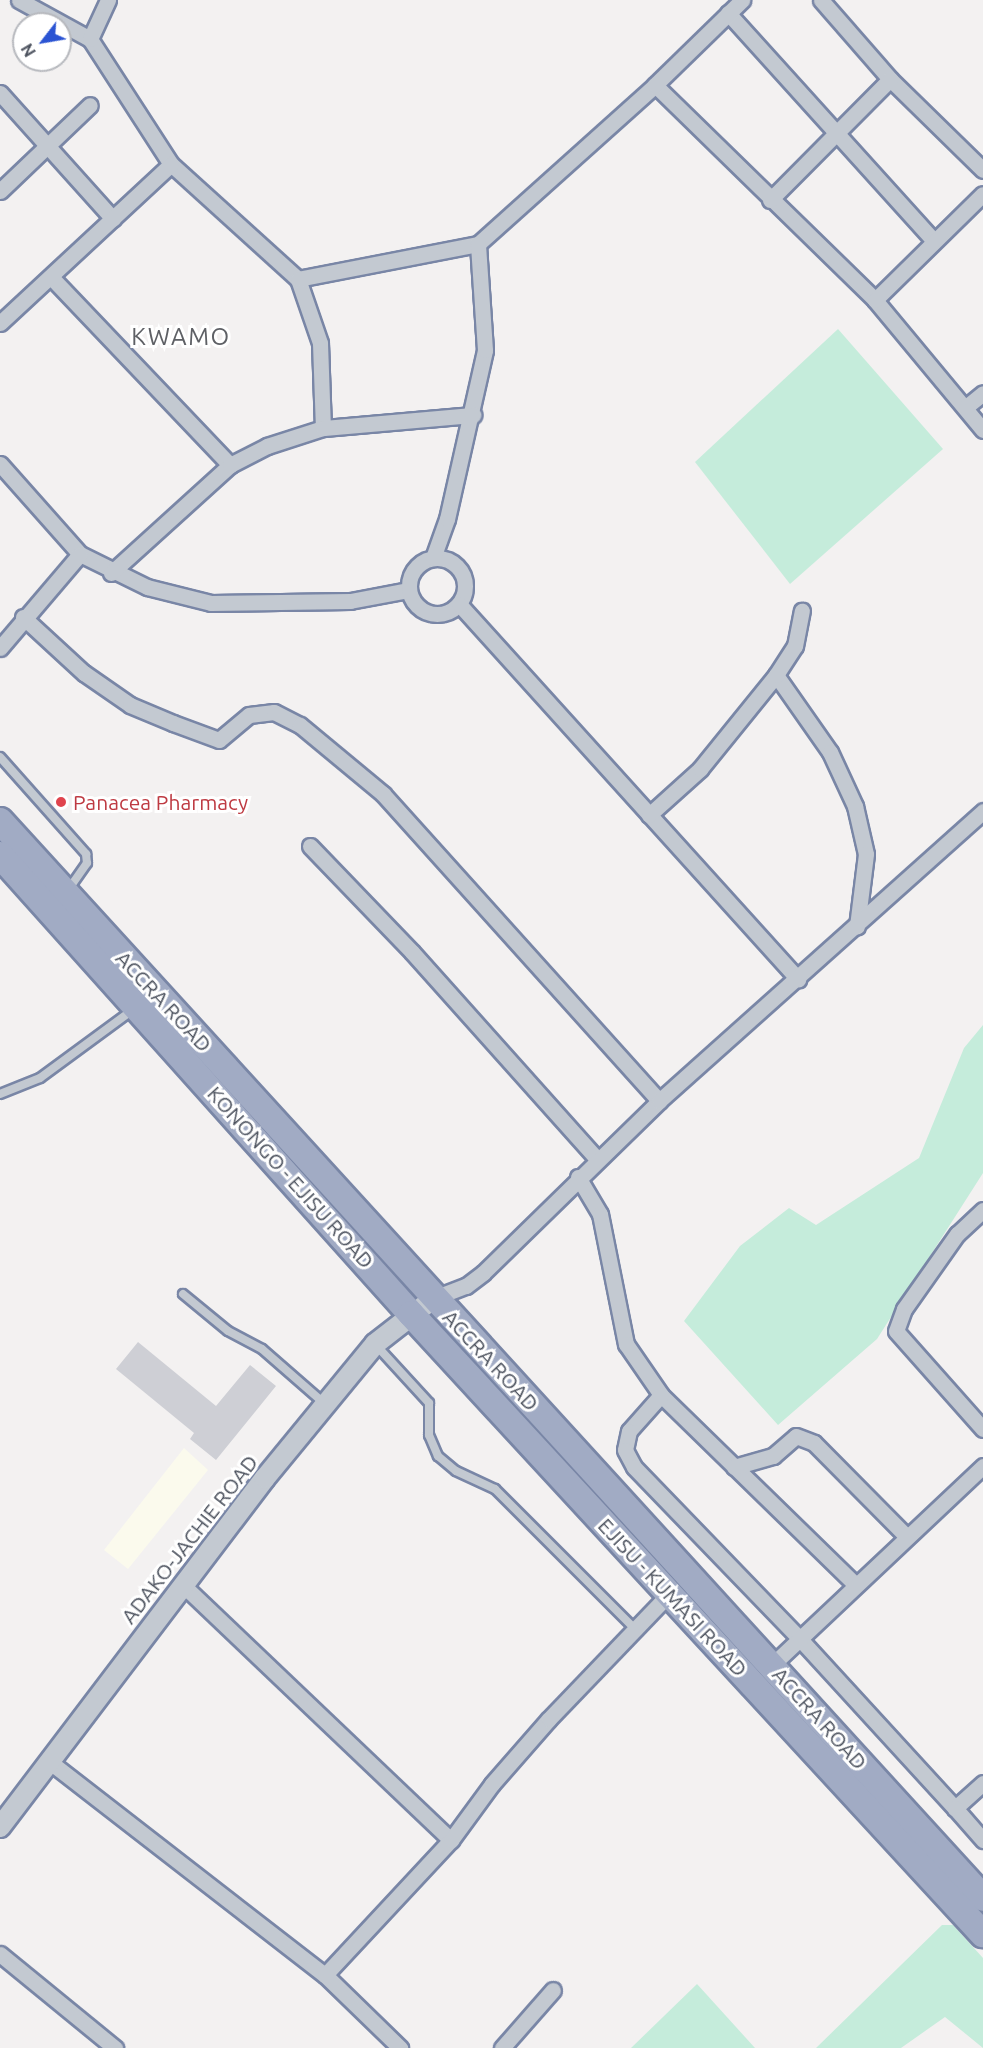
<!DOCTYPE html>
<style>
body{margin:0}
#map{position:relative;width:983px;height:2048px;overflow:hidden;background:#f3f1f1;font-family:Ubuntu,sans-serif}
div>[style]{position:absolute}
[style*='--x']{left:calc(var(--x)*1px);top:calc(var(--y)*1px);width:calc(var(--w)*1px);rotate:calc(var(--a)*1deg)}
.commercial>*{inset:0;background:#fbfaed}
.green>*{inset:0;background:#c5ecdb}
.building>*{inset:0;background:#cecfd5}
.roads{filter:drop-shadow(2px 0 #7986a6) drop-shadow(-2px 0 #7986a6) drop-shadow(0 2px #7986a6) drop-shadow(0 -2px #7986a6)}
.service>*{height:8px;margin:-4px;padding:0 4px;transform-origin:4px;border-radius:4px;background:#c3c9d1}
.minor>*{height:15px;margin:-7.5px;padding:0 7.5px;transform-origin:7.5px;border-radius:7.5px;background:#c3c9d1}
.minor>.ring{margin:-7.5px;padding:0;box-sizing:content-box;background:none;border:15px solid #c3c9d1;border-radius:50%}
.tertiary>*{height:20px;margin:-10px;padding:0 10px;transform-origin:10px;border-radius:10px;background:#c3c9d1}
.trunk>*{height:26px;margin:-13px;padding:0 13px;transform-origin:13px;border-radius:13px;background:#a1abc4}
.dots>*{width:16px;height:16px;translate:-50% -50%;box-sizing:border-box;border:3px solid #fff;border-radius:50%}
span{translate:-50% -50%;white-space:nowrap;text-align:center;line-height:1.15;-webkit-text-stroke:6px #fff;paint-order:stroke}
.health-label{font-size:21px;color:#be3a42}
.left{translate:0 -50%;text-align:left}
.street-label{font-size:21px;color:#4b515d}
.quarter-label{font-size:24px;color:#5e6065;letter-spacing:1.5px}
.north{position:absolute;left:12px;top:12px;width:60px;height:60px;box-sizing:border-box;background:#fff;border:2px solid #b7b9be;border-radius:50%;rotate:239deg;font-size:16px;font-weight:700;line-height:24px;text-align:center;color:#4b515d}
.north::after{content:'';display:block;margin:auto;width:21px;height:27px;background:#2b54d3;clip-path:polygon(50% 0,100% 100%,50% 72%,0 100%)}
</style>
<div id="map">
<div class="commercial">
<i style="clip-path:polygon(184px 1448px,208px 1470px,128px 1569px,104px 1550px)"></i>
</div>
<div class="green">
<i style="clip-path:polygon(838px 329px,943px 449px,790px 584px,695px 462px)"></i>
<i style="clip-path:polygon(983px 1025px,983px 1173px,877px 1339px,778px 1425px,684px 1321px,740px 1246px,789px 1208px,816px 1225px,919px 1158px,964px 1048px)"></i>
<i style="clip-path:polygon(942px 1925px,953px 1925px,983px 1958px,983px 2048px,945px 2017px,901px 2048px,816px 2048px)"></i>
<i style="clip-path:polygon(697px 1984px,755px 2048px,631px 2048px)"></i>
</div>
<div class="building">
<i style="clip-path:polygon(138px 1342px,216px 1406px,250px 1365px,276px 1386px,216px 1460px,190px 1439px,194px 1433px,116px 1369px)"></i>
</div>
<div class="roads">
<div class="service">
<i style="--x:0;--y:757;--w:130;--a:48.4"></i>
<i style="--x:86;--y:854;--w:9;--a:84"></i>
<i style="--x:87;--y:863;--w:33;--a:125"></i>
<i style="--x:0;--y:1094;--w:43;--a:-21.8"></i>
<i style="--x:40;--y:1078;--w:117;--a:-36.3"></i>
<i style="--x:183;--y:1294;--w:58;--a:39.4"></i>
<i style="--x:228;--y:1331;--w:38;--a:28"></i>
<i style="--x:262;--y:1349;--w:84;--a:41.1"></i>
<i style="--x:375;--y:1344;--w:80;--a:47.5"></i>
<i style="--x:429;--y:1403;--w:32;--a:90"></i>
<i style="--x:429;--y:1435;--w:23;--a:67"></i>
<i style="--x:438;--y:1456;--w:23;--a:40"></i>
<i style="--x:456;--y:1471;--w:43;--a:24.8"></i>
<i style="--x:495;--y:1489;--w:198;--a:45"></i>
</div>
<div class="minor">
<i style="--x:19;--y:0;--w:81;--a:28.8"></i>
<i style="--x:90;--y:39;--w:149;--a:57.1"></i>
<i style="--x:171;--y:164;--w:171;--a:42.2"></i>
<i style="--x:298;--y:279;--w:68;--a:71"></i>
<i style="--x:320;--y:343;--w:85;--a:88"></i>
<i style="--x:821;--y:0;--w:105;--a:48.9"></i>
<i style="--x:890;--y:79;--w:130;--a:44.4"></i>
<i style="--x:728;--y:13;--w:307;--a:47.9"></i>
<i style="--x:90;--y:39;--w:43;--a:-65.2"></i>
<i style="--x:655;--y:85;--w:308;--a:44.3"></i>
<i style="--x:875;--y:300;--w:169;--a:50.3"></i>
<i style="--x:0;--y:93;--w:169;--a:48.1"></i>
<i style="--x:0;--y:191;--w:124;--a:-43.7"></i>
<i style="--x:770;--y:200;--w:170;--a:-45.2"></i>
<i style="--x:51;--y:277;--w:260;--a:46.4"></i>
<i style="--x:298;--y:279;--w:183;--a:-11"></i>
<i style="--x:478;--y:244;--w:238;--a:-41.9"></i>
<i style="--x:655;--y:85;--w:122;--a:-44.3"></i>
<i style="--x:875;--y:300;--w:151;--a:-44.5"></i>
<i style="--x:0;--y:323;--w:233;--a:-42.9"></i>
<i style="--x:966;--y:407;--w:22;--a:-39"></i>
<i style="--x:0;--y:464;--w:120;--a:48.4"></i>
<i style="--x:80;--y:554;--w:75;--a:26.2"></i>
<i style="--x:147;--y:587;--w:66;--a:14"></i>
<i style="--x:211;--y:603;--w:139;--a:-0.8"></i>
<i style="--x:350;--y:601;--w:60;--a:-10.6"></i>
<i class="ring" style="left:409px;top:558px;width:41px;height:41px"></i>
<i style="--x:433;--y:558;--w:41;--a:-70.3"></i>
<i style="--x:447;--y:519;--w:173;--a:-77.3"></i>
<i style="--x:485;--y:350;--w:106;--a:-93.8"></i>
<i style="--x:111;--y:573;--w:161;--a:-42.2"></i>
<i style="--x:230;--y:465;--w:42;--a:-27.2"></i>
<i style="--x:267;--y:446;--w:59;--a:-17.8"></i>
<i style="--x:323;--y:428;--w:151;--a:-5"></i>
<i style="--x:459;--y:604;--w:506;--a:47.89"></i>
<i style="--x:23;--y:617;--w:83;--a:42.6"></i>
<i style="--x:84;--y:673;--w:56;--a:34.8"></i>
<i style="--x:130;--y:705;--w:47;--a:22.7"></i>
<i style="--x:173;--y:723;--w:49;--a:20.3"></i>
<i style="--x:219;--y:740;--w:39;--a:-40"></i>
<i style="--x:249;--y:715;--w:25;--a:-7"></i>
<i style="--x:274;--y:712;--w:29;--a:27"></i>
<i style="--x:300;--y:725;--w:108;--a:39.7"></i>
<i style="--x:383;--y:794;--w:413;--a:48"></i>
<i style="--x:0;--y:648;--w:123;--a:-49.6"></i>
<i style="--x:776;--y:675;--w:94;--a:55"></i>
<i style="--x:830;--y:752;--w:60;--a:65.2"></i>
<i style="--x:855;--y:806;--w:49;--a:77.1"></i>
<i style="--x:866;--y:854;--w:73;--a:97.1"></i>
<i style="--x:649;--y:815;--w:69;--a:-42"></i>
<i style="--x:700;--y:769;--w:121;--a:-51"></i>
<i style="--x:776;--y:675;--w:35;--a:-57"></i>
<i style="--x:795;--y:646;--w:36;--a:-79"></i>
<i style="--x:310;--y:846;--w:147;--a:46.1"></i>
<i style="--x:412;--y:952;--w:278;--a:48.2"></i>
<i style="--x:578;--y:1177;--w:43;--a:59.3"></i>
<i style="--x:600;--y:1214;--w:133;--a:78.7"></i>
<i style="--x:626;--y:1344;--w:62;--a:55.5"></i>
<i style="--x:661;--y:1395;--w:272;--a:44.3"></i>
<i style="--x:983;--y:1210;--w:35;--a:137"></i>
<i style="--x:957;--y:1234;--w:92;--a:125.2"></i>
<i style="--x:904;--y:1309;--w:23;--a:110"></i>
<i style="--x:896;--y:1331;--w:131;--a:48.4"></i>
<i style="--x:434;--y:1298;--w:34;--a:-21"></i>
<i style="--x:466;--y:1286;--w:21;--a:-37"></i>
<i style="--x:483;--y:1273;--w:246;--a:-44.3"></i>
<i style="--x:659;--y:1101;--w:435;--a:-41.8"></i>
<i style="--x:661;--y:1395;--w:48;--a:131.6"></i>
<i style="--x:629;--y:1431;--w:19;--a:102"></i>
<i style="--x:625;--y:1450;--w:19;--a:62"></i>
<i style="--x:634;--y:1467;--w:239;--a:46"></i>
<i style="--x:800;--y:1639;--w:229;--a:47.5"></i>
<i style="--x:734;--y:1467;--w:41;--a:-15.8"></i>
<i style="--x:773;--y:1456;--w:30;--a:-41"></i>
<i style="--x:796;--y:1436;--w:19;--a:21"></i>
<i style="--x:814;--y:1443;--w:132;--a:45.3"></i>
<i style="--x:183;--y:1585;--w:370;--a:43.6"></i>
<i style="--x:772;--y:1665;--w:290;--a:-43.3"></i>
<i style="--x:50;--y:1762;--w:348;--a:37.8"></i>
<i style="--x:325;--y:1975;--w:105;--a:44.2"></i>
<i style="--x:983;--y:1783;--w:38;--a:138"></i>
<i style="--x:955;--y:1808;--w:43;--a:48.8"></i>
<i style="--x:0;--y:1954;--w:149;--a:39.3"></i>
<i style="--x:325;--y:1975;--w:185;--a:-47"></i>
<i style="--x:451;--y:1840;--w:69;--a:-53.8"></i>
<i style="--x:492;--y:1784;--w:86;--a:-48.8"></i>
<i style="--x:549;--y:1719;--w:173;--a:-46.2"></i>
<i style="--x:502;--y:2048;--w:77;--a:-48.7"></i>
</div>
<div class="tertiary">
<i style="--x:0;--y:1827;--w:438;--a:-52.8"></i>
<i style="--x:265;--y:1478;--w:173;--a:-50.6"></i>
<i style="--x:375;--y:1344;--w:75;--a:-37.9"></i>
</div>
<div class="trunk">
<i style="--x:0;--y:821;--w:1458;--a:47.61"></i>
<i style="--x:0;--y:855;--w:616;--a:48.16"></i>
<i style="--x:411;--y:1314;--w:844;--a:47.31"></i>
</div>
</div>
<div class="dots">
<i style="left:61px;top:802px;background:#e0444e"></i>
</div>
<div class="health-label">
<span class="left" style="left:73px;top:802px">Panacea Pharmacy</span>
</div>
<div class="street-label">
<span style="left:164px;top:1001px;rotate:47deg">ACCRA ROAD</span>
<span style="left:291px;top:1177px;rotate:48deg">KONONGO - EJISU ROAD</span>
<span style="left:491px;top:1360px;rotate:47deg">ACCRA ROAD</span>
<span style="left:189px;top:1539px;rotate:-52deg">ADAKO-JACHIE ROAD</span>
<span style="left:673px;top:1597px;rotate:47deg">EJISU - KUMASI ROAD</span>
<span style="left:820px;top:1718px;rotate:48deg">ACCRA ROAD</span>
</div>
<div class="quarter-label">
<span style="left:181px;top:337px">KWAMO</span>
</div>
<div class="north">N</div>
</div>
